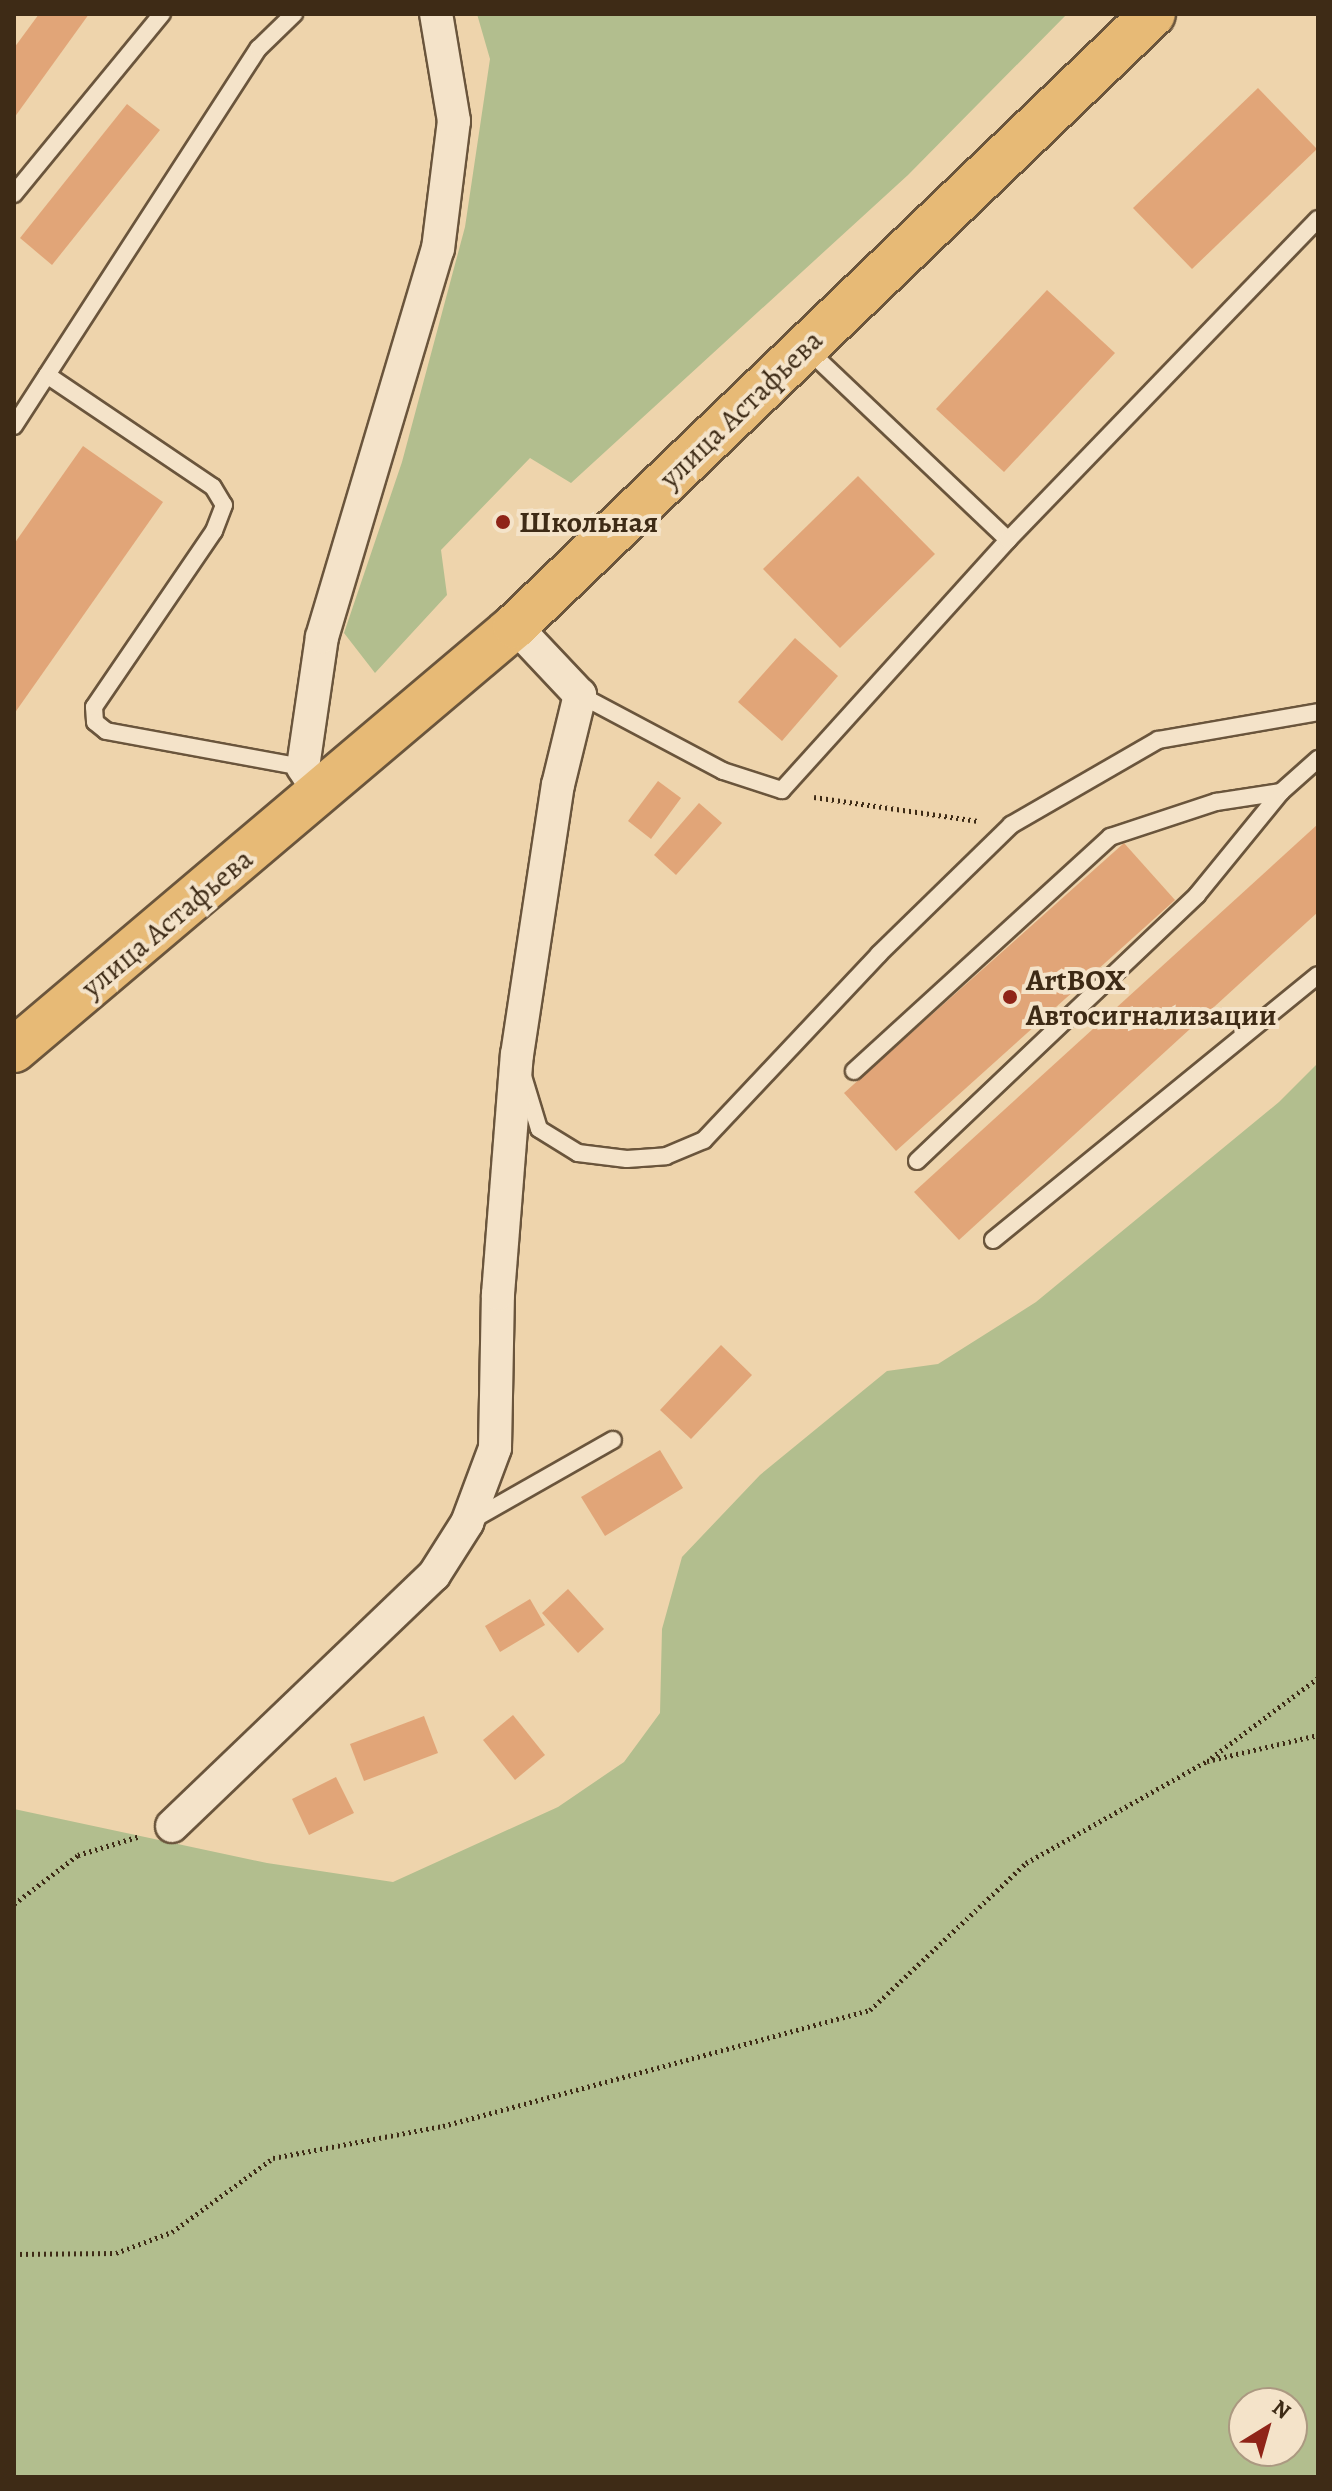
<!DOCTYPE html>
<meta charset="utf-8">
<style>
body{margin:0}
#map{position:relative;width:1332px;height:2491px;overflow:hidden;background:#eed4ac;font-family:Alegreya,serif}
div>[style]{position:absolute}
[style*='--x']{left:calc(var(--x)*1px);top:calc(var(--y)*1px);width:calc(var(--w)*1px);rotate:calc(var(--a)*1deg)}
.green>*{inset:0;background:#b2be8e}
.building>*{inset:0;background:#e1a578}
.path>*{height:5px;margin-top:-2.5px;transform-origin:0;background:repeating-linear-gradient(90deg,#3e2b16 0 2px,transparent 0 6px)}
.roads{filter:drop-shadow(2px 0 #6a553c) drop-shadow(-2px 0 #6a553c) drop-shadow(0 2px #6a553c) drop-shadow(0 -2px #6a553c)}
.lane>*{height:16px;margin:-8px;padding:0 8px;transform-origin:8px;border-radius:8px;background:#f4e3c9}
.street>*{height:32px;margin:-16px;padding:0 16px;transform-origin:16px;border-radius:16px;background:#f4e3c9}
.primary>*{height:44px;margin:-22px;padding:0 22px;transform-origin:22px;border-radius:22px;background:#e7ba76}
.dots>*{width:22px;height:22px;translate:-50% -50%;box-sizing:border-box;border:4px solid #f4e3c9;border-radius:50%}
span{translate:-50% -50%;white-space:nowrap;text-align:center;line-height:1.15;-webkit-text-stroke:8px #f4e3c9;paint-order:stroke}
.street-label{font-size:30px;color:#3e2b16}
.poi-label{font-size:30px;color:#3e2b16;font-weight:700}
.left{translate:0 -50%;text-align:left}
.frame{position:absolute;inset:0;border:16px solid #3e2b16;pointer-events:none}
.north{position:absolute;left:1228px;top:2387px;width:80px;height:80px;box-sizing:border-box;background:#f4e3c9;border:2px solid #ab9981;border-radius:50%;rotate:37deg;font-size:22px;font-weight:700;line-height:32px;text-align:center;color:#3e2b16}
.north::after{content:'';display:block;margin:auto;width:28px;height:36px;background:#8f2418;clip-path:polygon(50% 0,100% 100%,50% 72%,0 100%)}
</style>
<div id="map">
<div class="green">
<i style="clip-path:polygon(477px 14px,1067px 14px,908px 175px,571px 483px,530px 458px,441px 550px,447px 595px,375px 673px,344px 633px,402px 462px,465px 227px,490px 59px)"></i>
<i style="clip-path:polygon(evenodd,1318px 1063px,1318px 2477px,14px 2477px,14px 1809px,267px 1863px,393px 1882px,558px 1807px,624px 1762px,660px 1713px,662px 1629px,682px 1557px,760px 1475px,887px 1371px,938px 1364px,1036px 1302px,1279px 1102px,1318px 1063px,1244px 2403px,1292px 2403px,1292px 2451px,1244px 2451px,1244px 2403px)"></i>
</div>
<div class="building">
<i style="clip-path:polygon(39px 14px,89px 14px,14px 118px,14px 48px)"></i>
<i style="clip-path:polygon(1258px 88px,1317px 149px,1192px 269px,1133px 208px)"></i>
<i style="clip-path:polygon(127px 104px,160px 130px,52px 265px,20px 238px)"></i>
<i style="clip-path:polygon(1047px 290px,1115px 353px,1004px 472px,936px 409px)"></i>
<i style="clip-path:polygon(83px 446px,163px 502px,14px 714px,14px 544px)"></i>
<i style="clip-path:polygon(858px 476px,935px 554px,840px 648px,763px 569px)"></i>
<i style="clip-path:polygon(795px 638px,838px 676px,782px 741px,738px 702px)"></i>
<i style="clip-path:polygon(658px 781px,681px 798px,651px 839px,628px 821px)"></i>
<i style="clip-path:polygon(699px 803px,722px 823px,676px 875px,654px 855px)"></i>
<i style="clip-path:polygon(1318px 824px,1318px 912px,959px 1240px,914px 1192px)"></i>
<i style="clip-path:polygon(1124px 843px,1175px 900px,896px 1151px,844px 1093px)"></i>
<i style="clip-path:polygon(721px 1345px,752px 1375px,691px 1439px,660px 1410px)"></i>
<i style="clip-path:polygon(660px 1450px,683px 1488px,605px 1536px,581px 1497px)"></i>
<i style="clip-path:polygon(568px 1589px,604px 1629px,578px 1653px,542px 1613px)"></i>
<i style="clip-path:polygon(530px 1599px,545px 1625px,500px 1652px,485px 1626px)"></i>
<i style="clip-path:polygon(513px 1715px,545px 1755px,515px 1780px,483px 1740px)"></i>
<i style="clip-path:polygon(424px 1716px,438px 1753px,364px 1781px,350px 1744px)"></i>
<i style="clip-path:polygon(336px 1777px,354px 1813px,309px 1835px,292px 1799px)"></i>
</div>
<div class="path">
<i style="--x:814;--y:797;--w:166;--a:8.3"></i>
<i style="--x:1211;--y:1758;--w:134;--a:-36.8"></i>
<i style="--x:14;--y:1904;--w:81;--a:-37.4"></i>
<i style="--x:78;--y:1855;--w:65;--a:-17"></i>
<i style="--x:14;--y:2254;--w:102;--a:-0.6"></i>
<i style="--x:116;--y:2253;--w:60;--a:-20.6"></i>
<i style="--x:172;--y:2232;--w:125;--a:-36.2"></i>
<i style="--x:273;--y:2158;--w:173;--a:-10.7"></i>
<i style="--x:443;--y:2126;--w:442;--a:-15.2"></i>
<i style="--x:870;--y:2010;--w:214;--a:-43.3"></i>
<i style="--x:1026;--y:1863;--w:208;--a:-29.4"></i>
<i style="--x:1207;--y:1761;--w:114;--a:-13.2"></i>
</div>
<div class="roads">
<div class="lane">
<i style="--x:14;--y:194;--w:233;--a:-50.6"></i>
<i style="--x:807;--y:349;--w:277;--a:43.5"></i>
<i style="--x:47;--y:375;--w:200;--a:34"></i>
<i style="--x:213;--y:487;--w:21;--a:59"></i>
<i style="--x:224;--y:505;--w:28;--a:111"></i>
<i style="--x:214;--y:531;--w:213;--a:124.3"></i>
<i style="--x:94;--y:707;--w:15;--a:86"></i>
<i style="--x:95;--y:722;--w:14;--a:39"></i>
<i style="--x:106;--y:731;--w:200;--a:10.4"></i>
<i style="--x:14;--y:426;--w:450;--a:-57.1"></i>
<i style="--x:259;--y:48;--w:49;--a:-44.2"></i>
<i style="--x:580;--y:695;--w:162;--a:28"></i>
<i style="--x:723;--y:771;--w:62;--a:17.9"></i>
<i style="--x:782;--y:790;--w:337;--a:-47.9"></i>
<i style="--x:1008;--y:540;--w:446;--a:-46"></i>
<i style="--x:854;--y:1071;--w:347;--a:-42.4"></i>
<i style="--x:1110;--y:837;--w:112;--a:-18.3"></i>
<i style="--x:1216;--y:802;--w:66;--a:-8.7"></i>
<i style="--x:523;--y:1076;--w:55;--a:73.2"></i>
<i style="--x:539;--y:1129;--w:46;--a:31.6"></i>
<i style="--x:578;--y:1153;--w:49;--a:7"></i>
<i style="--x:627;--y:1159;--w:39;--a:-4"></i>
<i style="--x:666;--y:1156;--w:41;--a:-22.8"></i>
<i style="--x:704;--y:1140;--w:255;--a:-46.7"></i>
<i style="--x:879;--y:954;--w:185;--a:-44.3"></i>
<i style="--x:1011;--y:825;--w:170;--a:-30"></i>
<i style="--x:1158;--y:740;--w:162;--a:-9.9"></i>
<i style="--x:917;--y:1161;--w:386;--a:-43.5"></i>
<i style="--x:1197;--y:895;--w:133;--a:-50.8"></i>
<i style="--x:1281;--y:792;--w:50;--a:-41.7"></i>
<i style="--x:993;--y:1240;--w:419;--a:-39.2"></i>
<i style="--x:472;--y:1520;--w:162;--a:-29.6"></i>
</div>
<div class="street">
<i style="--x:319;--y:792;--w:30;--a:-123"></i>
<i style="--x:303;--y:767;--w:131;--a:-81.7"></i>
<i style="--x:322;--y:637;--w:405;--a:-73.4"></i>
<i style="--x:438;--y:249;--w:129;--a:-82.9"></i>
<i style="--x:454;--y:121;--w:109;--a:-99.5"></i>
<i style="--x:172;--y:1826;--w:363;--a:-43.8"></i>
<i style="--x:434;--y:1575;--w:62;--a:-57.6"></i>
<i style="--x:467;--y:1523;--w:80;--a:-69.5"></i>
<i style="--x:495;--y:1448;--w:154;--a:-88.9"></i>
<i style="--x:498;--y:1294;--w:240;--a:-85.5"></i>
<i style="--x:517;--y:1055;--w:273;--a:-81.4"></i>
<i style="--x:558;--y:785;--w:93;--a:-76.3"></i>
<i style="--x:580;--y:695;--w:95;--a:-133.3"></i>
</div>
<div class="primary">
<i style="--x:14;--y:1050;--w:656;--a:-40.24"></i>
<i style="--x:515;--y:626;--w:884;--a:-43.81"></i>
</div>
</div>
<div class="dots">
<i style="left:503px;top:522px;background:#8f2418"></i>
<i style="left:1010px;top:997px;background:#8f2418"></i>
</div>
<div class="street-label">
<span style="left:741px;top:409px;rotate:-44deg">улица Астафьева</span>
<span style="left:167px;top:923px;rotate:-40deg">улица Астафьева</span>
</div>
<div class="poi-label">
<span class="left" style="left:519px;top:522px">Школьная</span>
<span class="left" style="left:1026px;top:997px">ArtBOX<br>Автосигнализации</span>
</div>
<div class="frame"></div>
<div class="north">N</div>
</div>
